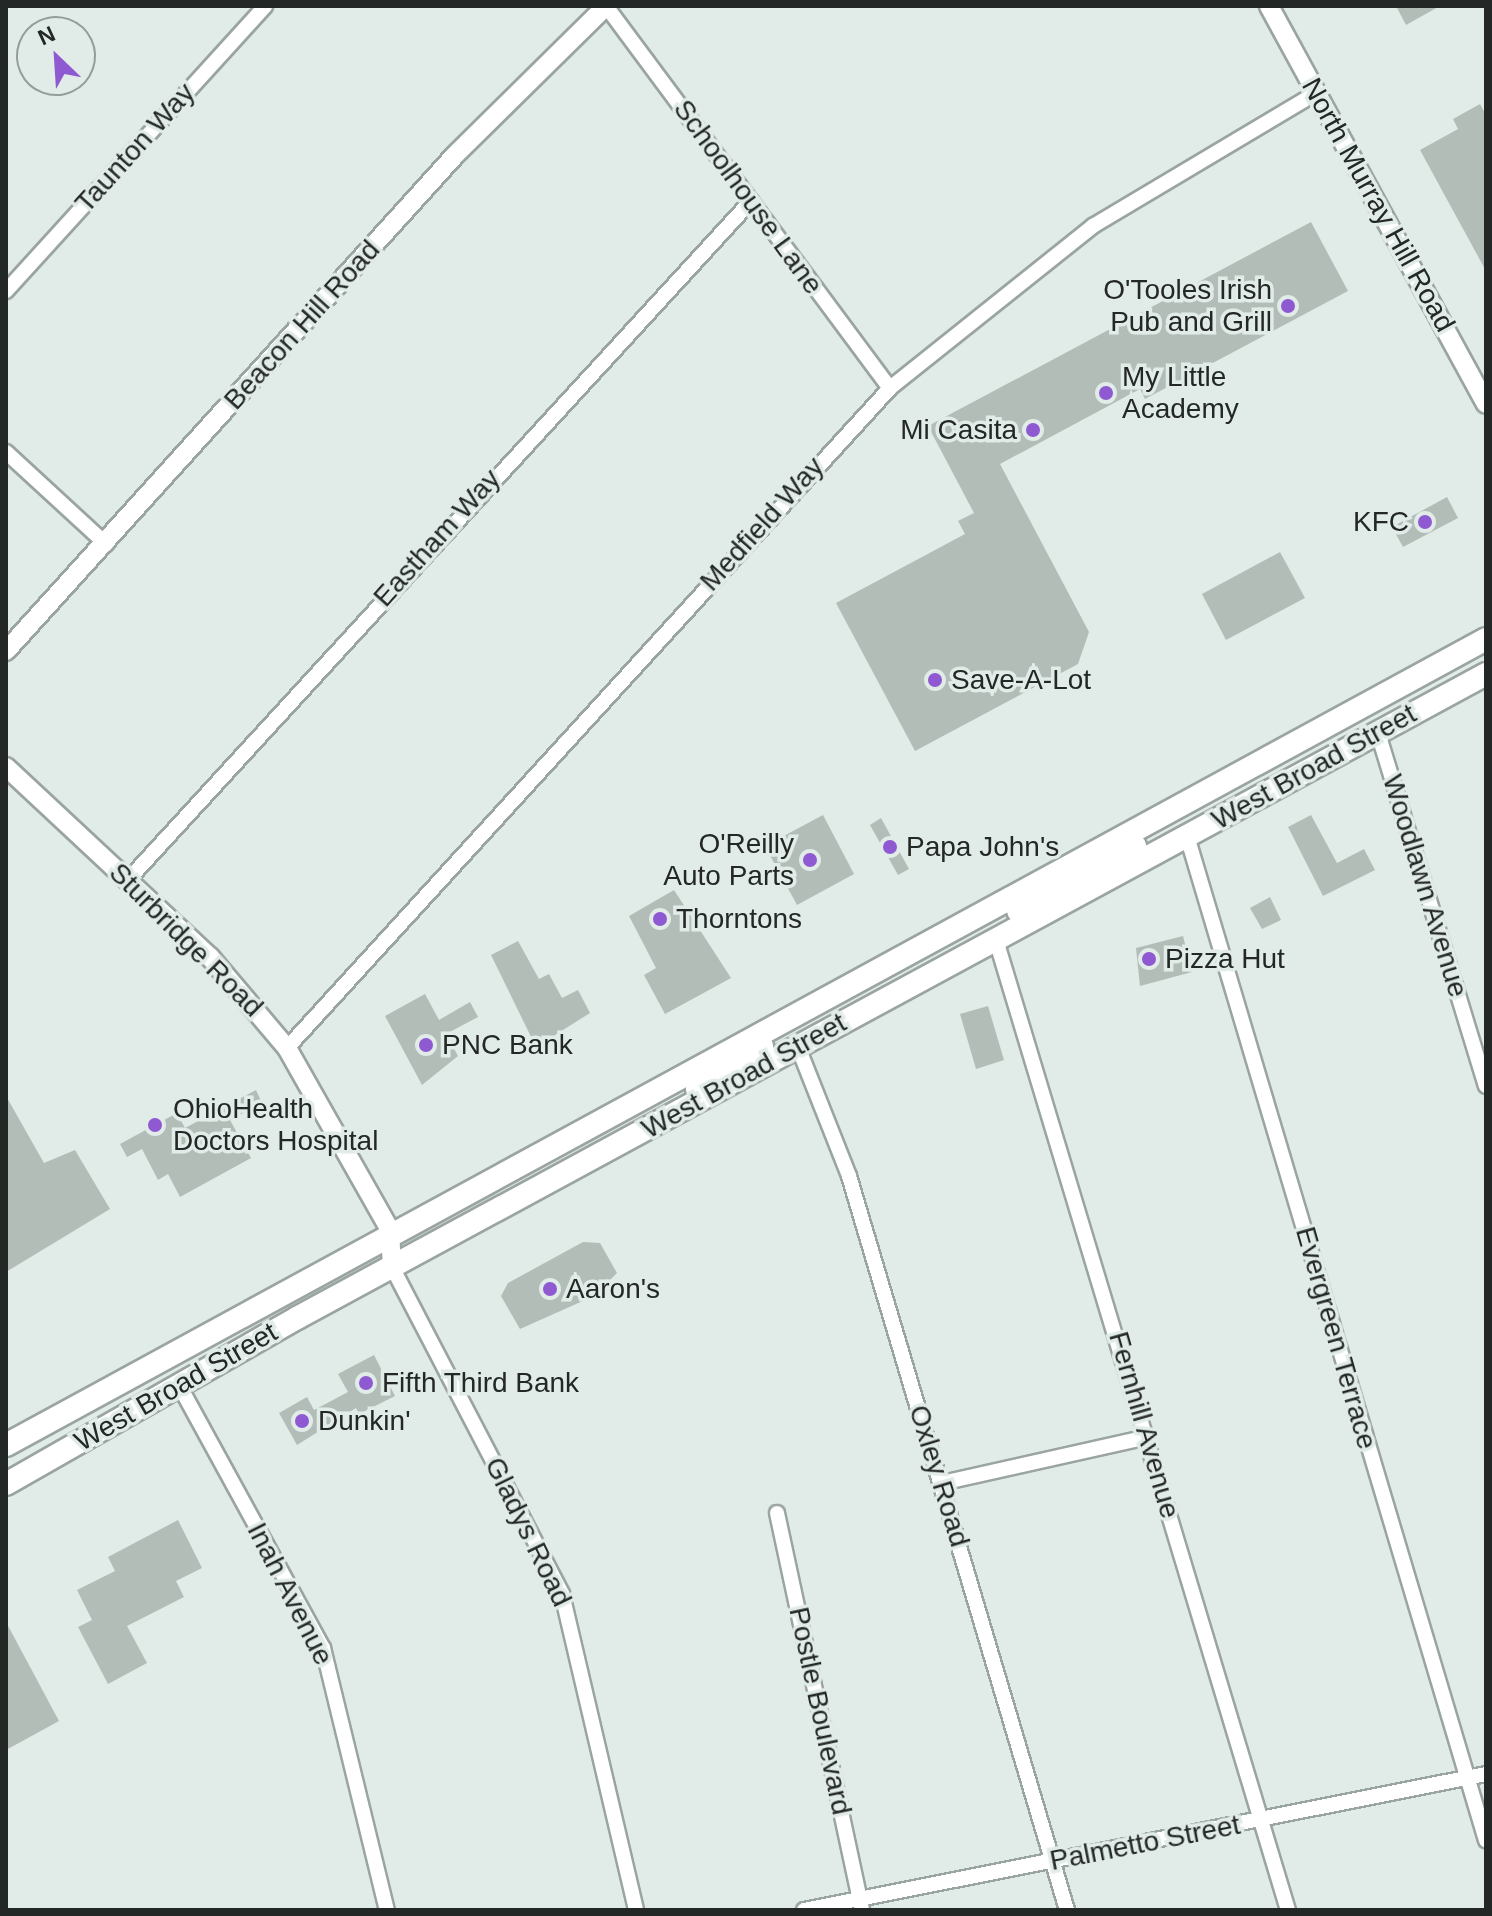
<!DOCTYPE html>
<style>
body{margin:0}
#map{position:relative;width:1492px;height:1916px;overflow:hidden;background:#e1ebe7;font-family:Helvetica,sans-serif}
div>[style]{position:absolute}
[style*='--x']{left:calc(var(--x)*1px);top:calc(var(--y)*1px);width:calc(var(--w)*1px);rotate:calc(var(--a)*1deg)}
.building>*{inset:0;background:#b3bdb8}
.roads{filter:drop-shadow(2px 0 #9aa4a0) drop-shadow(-2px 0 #9aa4a0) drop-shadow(0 2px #9aa4a0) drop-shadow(0 -2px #9aa4a0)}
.minor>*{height:14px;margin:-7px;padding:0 7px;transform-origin:7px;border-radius:7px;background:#fff}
.tertiary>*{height:18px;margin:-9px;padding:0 9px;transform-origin:9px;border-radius:9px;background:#fff}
.primary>*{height:22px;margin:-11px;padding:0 11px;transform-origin:11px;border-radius:11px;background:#fff}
.dots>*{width:22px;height:22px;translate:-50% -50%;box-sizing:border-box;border:4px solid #e1ebe7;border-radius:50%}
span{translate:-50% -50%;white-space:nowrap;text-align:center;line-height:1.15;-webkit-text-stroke:7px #e1ebe7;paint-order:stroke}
.street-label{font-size:28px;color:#232725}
.poi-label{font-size:28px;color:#232725}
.right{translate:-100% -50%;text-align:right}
.left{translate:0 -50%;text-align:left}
.frame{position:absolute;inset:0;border:8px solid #232725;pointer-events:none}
.north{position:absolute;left:16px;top:16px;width:80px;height:80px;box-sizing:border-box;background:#e1ebe7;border:2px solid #959d99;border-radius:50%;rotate:335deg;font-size:22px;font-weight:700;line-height:32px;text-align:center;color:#232725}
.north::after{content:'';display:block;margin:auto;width:28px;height:36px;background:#8f59d2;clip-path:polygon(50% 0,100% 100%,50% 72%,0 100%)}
</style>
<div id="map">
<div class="building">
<i style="clip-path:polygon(1396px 6px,1440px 6px,1406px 25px)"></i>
<i style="clip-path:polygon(1480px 104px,1486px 115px,1486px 271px,1420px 150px,1458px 129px,1453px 119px)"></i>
<i style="clip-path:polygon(1311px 222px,1348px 291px,1145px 399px,1140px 389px,1000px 464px,1089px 632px,1078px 664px,915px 751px,836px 603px,965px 534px,958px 521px,974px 513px,928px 426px)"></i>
<i style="clip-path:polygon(1447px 497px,1458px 518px,1403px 547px,1392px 527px)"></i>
<i style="clip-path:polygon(1280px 552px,1305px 598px,1226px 640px,1202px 594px)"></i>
<i style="clip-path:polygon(823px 815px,854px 874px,797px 905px,765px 846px)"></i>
<i style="clip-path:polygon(1311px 815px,1337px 863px,1364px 849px,1375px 870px,1323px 896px,1288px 827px)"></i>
<i style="clip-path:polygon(881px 818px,909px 869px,898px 875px,870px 825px)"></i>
<i style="clip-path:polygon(674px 890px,731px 978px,665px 1014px,644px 975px,656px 968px,629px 916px)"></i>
<i style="clip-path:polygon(1270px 897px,1281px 920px,1262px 929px,1250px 908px)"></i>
<i style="clip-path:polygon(1183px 936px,1192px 972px,1140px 986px,1136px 948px)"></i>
<i style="clip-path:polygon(518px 941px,539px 979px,549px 974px,562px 998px,578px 990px,590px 1013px,536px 1047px,491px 955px)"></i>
<i style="clip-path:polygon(425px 994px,439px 1020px,470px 1002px,478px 1017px,446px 1034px,458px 1056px,422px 1085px,385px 1016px)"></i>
<i style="clip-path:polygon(988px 1006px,1004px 1060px,976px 1069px,960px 1014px)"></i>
<i style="clip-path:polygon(256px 1090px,262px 1103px,230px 1120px,251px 1158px,180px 1197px,168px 1174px,158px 1180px,142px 1149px,127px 1157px,120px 1144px,177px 1113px,185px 1128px)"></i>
<i style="clip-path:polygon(6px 1096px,44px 1163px,75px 1150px,110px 1209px,6px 1272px)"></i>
<i style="clip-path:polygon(583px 1242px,600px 1243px,617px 1273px,594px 1296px,520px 1329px,501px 1296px,508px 1283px)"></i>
<i style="clip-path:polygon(374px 1355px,395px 1396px,359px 1414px,356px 1408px,297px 1445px,279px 1413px,307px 1397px,314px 1410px,348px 1392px,338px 1374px)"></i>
<i style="clip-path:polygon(178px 1520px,202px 1568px,176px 1581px,184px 1597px,127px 1626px,147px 1663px,108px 1684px,78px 1627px,92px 1620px,77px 1590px,115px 1571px,108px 1557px)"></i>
<i style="clip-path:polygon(6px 1622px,59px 1721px,6px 1750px)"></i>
</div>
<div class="roads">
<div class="minor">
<i style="--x:606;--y:6;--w:476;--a:53.4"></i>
<i style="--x:6;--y:291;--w:385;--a:-47.7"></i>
<i style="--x:6;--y:452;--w:136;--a:42.6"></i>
<i style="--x:1378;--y:733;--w:369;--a:73"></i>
<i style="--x:1187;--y:836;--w:1048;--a:73.42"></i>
<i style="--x:128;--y:880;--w:922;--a:-47.46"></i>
<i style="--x:996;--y:940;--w:1013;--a:73.25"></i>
<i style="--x:798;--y:1047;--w:139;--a:68.4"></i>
<i style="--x:849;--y:1176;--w:766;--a:73.46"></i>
<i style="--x:287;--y:1048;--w:894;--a:-47.58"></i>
<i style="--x:890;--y:388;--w:260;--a:-38.6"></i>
<i style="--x:1093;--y:226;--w:260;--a:-30.8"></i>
<i style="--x:392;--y:1267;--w:369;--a:62.5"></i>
<i style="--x:562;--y:1594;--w:325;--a:76.8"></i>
<i style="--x:179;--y:1385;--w:300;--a:61.3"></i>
<i style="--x:323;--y:1648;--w:270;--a:76.3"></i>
<i style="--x:942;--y:1483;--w:210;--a:-12.6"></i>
<i style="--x:777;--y:1513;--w:406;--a:77.9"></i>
<i style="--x:804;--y:1910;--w:695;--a:-11.28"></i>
</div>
<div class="tertiary">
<i style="--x:1269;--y:6;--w:453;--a:61.4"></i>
<i style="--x:6;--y:651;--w:670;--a:-47.84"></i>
<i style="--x:456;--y:154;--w:211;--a:-44.6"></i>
<i style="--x:6;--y:767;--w:279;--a:43"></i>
<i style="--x:210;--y:957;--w:119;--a:49.8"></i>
<i style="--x:287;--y:1048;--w:209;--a:60.5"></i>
<i style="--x:390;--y:1230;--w:37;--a:87"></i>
</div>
<div class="primary">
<i style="--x:1018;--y:911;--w:134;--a:-29.1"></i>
<i style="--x:697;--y:1089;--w:78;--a:-33.5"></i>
<i style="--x:6;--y:1445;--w:1685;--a:-28.57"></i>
<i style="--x:6;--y:1484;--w:335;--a:-29.7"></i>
<i style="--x:297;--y:1318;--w:1352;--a:-28.44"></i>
</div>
</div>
<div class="dots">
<i style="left:1288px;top:306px;background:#8f59d2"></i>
<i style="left:1106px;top:393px;background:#8f59d2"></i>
<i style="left:1033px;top:430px;background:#8f59d2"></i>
<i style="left:1425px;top:522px;background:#8f59d2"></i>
<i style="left:935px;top:680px;background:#8f59d2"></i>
<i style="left:890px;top:847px;background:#8f59d2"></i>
<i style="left:810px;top:860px;background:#8f59d2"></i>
<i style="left:660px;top:919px;background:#8f59d2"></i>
<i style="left:1149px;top:959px;background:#8f59d2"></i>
<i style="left:426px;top:1045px;background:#8f59d2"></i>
<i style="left:155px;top:1125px;background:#8f59d2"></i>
<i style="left:550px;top:1289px;background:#8f59d2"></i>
<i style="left:366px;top:1383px;background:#8f59d2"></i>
<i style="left:302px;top:1421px;background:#8f59d2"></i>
</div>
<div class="street-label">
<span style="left:135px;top:148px;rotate:-48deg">Taunton Way</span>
<span style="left:748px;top:197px;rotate:54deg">Schoolhouse Lane</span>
<span style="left:1378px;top:205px;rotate:61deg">North Murray Hill Road</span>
<span style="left:302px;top:325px;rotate:-48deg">Beacon Hill Road</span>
<span style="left:762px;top:524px;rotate:-48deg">Medfield Way</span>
<span style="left:437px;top:538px;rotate:-48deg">Eastham Way</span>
<span style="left:1314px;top:767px;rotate:-29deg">West Broad Street</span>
<span style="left:1425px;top:886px;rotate:73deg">Woodlawn Avenue</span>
<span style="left:186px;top:940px;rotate:45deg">Sturbridge Road</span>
<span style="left:744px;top:1076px;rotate:-29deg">West Broad Street</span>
<span style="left:1336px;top:1338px;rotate:74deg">Evergreen Terrace</span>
<span style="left:176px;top:1387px;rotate:-30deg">West Broad Street</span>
<span style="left:1144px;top:1425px;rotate:74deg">Fernhill Avenue</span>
<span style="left:939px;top:1476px;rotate:73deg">Oxley Road</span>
<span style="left:528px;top:1532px;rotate:64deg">Gladys Road</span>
<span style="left:290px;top:1594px;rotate:63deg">Inah Avenue</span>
<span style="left:820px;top:1711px;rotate:78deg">Postle Boulevard</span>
<span style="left:1145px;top:1843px;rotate:-11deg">Palmetto Street</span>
</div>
<div class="poi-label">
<span class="right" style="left:1272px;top:306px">O'Tooles Irish<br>Pub and Grill</span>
<span class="left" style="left:1122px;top:393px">My Little<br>Academy</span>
<span class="right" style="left:1017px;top:430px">Mi Casita</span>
<span class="right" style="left:1409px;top:522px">KFC</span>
<span class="left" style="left:951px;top:680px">Save-A-Lot</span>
<span class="right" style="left:794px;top:860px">O'Reilly<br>Auto Parts</span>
<span class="left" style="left:906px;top:847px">Papa John's</span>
<span class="left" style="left:676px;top:919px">Thorntons</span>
<span class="left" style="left:1165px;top:959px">Pizza Hut</span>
<span class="left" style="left:442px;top:1045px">PNC Bank</span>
<span class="left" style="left:173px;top:1125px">OhioHealth<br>Doctors Hospital</span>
<span class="left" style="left:566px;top:1289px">Aaron's</span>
<span class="left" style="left:382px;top:1383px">Fifth Third Bank</span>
<span class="left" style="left:318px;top:1421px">Dunkin'</span>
</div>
<div class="frame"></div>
<div class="north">N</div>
</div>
